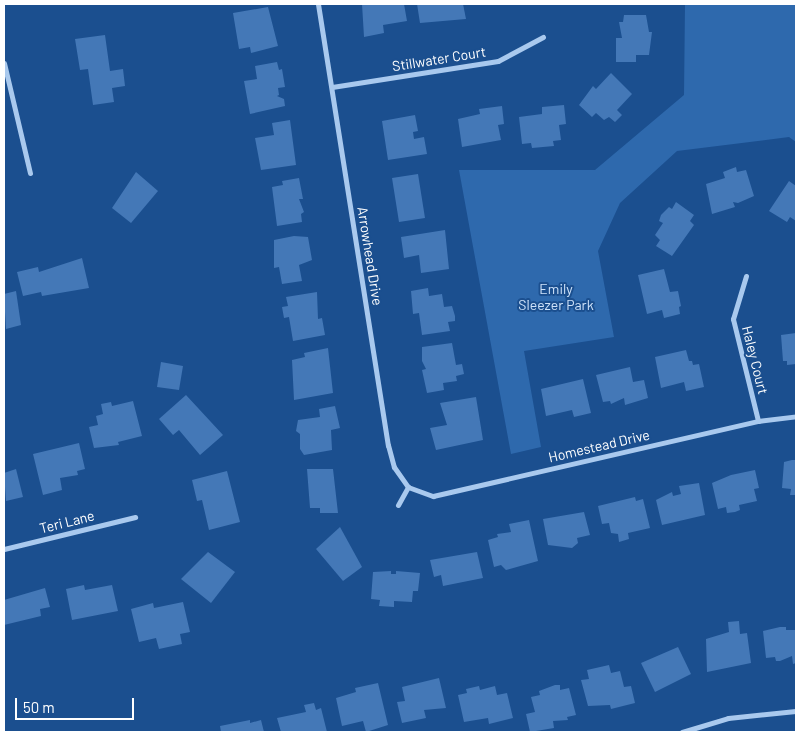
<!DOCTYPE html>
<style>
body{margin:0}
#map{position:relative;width:800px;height:736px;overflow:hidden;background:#1b4f8f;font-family:Barlow,sans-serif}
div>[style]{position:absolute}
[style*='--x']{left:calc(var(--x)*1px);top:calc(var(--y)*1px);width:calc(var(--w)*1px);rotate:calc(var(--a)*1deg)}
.green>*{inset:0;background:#2e69ad}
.building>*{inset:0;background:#4478b7}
.minor>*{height:5px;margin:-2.5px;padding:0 2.5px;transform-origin:2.5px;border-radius:2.5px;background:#a9c9ee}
span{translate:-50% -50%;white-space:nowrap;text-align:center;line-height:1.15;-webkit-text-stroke:4px #1b4f8f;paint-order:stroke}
.street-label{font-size:14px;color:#fff}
.park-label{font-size:14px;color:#cfe3fa}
.frame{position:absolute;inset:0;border:5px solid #fff;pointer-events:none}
.scale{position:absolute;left:15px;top:698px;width:119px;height:22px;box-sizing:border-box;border:2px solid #fff;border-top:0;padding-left:6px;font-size:15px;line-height:18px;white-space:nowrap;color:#fff;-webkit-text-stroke:4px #1b4f8f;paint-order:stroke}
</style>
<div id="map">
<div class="green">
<i style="clip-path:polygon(685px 4px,796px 4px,796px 142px,789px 137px,677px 151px,620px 203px,598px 251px,614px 337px,524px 351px,541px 447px,511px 454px,459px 170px,595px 170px,684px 95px)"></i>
</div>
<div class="building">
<i style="clip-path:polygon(362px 4px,404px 4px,407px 21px,383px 25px,384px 33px,364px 37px)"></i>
<i style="clip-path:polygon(417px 4px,463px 4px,466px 19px,420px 23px)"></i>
<i style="clip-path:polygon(268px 7px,278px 46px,251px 53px,250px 47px,239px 49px,233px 13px)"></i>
<i style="clip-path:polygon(624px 15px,646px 15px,649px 32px,652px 32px,649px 55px,636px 55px,636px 62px,616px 62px,616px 38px,622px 38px,619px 22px,623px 22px)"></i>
<i style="clip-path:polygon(105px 35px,110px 71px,123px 69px,125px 86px,112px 88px,114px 102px,93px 105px,88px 69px,80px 70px,75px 39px)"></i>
<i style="clip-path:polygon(277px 62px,279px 70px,282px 69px,285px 87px,278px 88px,279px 95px,277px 96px,284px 99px,285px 106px,250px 114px,244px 81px,257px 79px,255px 66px)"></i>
<i style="clip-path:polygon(611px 73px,632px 94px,617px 110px,622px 115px,615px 122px,609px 117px,604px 120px,596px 113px,592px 117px,579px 105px,593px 86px,596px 89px)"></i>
<i style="clip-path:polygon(564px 105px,566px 124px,559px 125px,561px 140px,553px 141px,554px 146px,532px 148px,531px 143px,522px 144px,519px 117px,542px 114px,542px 107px)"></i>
<i style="clip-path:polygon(502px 106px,504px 124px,498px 125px,501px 140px,462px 147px,458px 119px,480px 114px,479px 109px)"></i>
<i style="clip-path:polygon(415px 115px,418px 131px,413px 132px,414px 139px,424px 137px,427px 154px,388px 160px,382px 121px)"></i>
<i style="clip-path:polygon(290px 120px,296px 165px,261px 170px,255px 138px,274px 135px,272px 123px)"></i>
<i style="clip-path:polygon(736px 167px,737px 172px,746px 170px,754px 196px,738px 203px,733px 202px,735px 207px,712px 214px,706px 184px,725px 178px,723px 172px)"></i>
<i style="clip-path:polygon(136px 172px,158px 191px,131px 223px,112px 208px)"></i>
<i style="clip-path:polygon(418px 174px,425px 218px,399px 222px,392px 178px)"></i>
<i style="clip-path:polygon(299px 178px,303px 199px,299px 199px,304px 212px,301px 214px,302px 222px,277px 226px,272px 187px,283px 185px,282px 181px)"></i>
<i style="clip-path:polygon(789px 181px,796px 186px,796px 221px,790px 217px,787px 222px,769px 211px)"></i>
<i style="clip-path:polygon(676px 202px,694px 215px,690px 221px,694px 225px,672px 256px,656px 246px,660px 240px,655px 235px,663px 223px,659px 221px,661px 215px,669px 207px,672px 209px)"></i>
<i style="clip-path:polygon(445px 230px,449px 269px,421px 273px,419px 255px,404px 258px,401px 237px)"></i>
<i style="clip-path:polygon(294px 236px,308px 237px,312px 260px,299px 265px,302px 281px,282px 284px,279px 267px,274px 268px,274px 240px)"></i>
<i style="clip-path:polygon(82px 258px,89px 288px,42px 296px,41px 292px,23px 296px,17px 272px,38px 267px,39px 272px)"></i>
<i style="clip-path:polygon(664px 269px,670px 292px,678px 291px,681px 306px,679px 307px,680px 314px,664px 318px,662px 310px,647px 314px,638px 275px)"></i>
<i style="clip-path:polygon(428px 288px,429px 296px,442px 294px,444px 307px,452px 306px,455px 316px,455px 321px,448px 322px,450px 331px,422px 335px,419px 313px,413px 314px,411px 291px)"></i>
<i style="clip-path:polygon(16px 291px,21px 325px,6px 329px,4px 294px)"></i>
<i style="clip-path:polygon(317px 292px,318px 319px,322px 318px,325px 335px,293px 341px,289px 317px,284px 318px,282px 307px,288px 306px,286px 297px)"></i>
<i style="clip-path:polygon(796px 333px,796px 364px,787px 365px,787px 361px,783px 361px,781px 335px)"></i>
<i style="clip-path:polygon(452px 343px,456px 365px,462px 364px,464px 374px,456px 376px,457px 381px,443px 383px,444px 390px,427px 393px,422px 370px,426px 369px,422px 361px,422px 347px)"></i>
<i style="clip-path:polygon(328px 348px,333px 393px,294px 400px,292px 360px,305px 357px,304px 353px)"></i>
<i style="clip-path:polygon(686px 350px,689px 361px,692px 361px,693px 365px,699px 364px,704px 387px,686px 391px,684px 382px,661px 388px,655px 357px)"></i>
<i style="clip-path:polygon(161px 362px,183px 366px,179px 390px,157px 387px)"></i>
<i style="clip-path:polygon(630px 367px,633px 382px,644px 380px,648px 398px,625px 405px,624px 398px,611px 404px,610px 401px,603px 402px,596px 375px)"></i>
<i style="clip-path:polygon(583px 379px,591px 413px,574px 417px,572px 410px,546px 416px,541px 389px)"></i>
<i style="clip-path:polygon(186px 395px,223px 435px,200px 455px,179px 430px,173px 435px,159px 419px)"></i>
<i style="clip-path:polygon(476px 397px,483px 440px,436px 450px,430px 428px,447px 425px,440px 403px)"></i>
<i style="clip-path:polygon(133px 401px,142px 436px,118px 442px,119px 445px,94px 448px,89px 427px,98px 425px,96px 416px,103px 414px,101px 404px,111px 402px,112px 406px)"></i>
<i style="clip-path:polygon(335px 406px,340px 428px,331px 430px,332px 450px,304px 455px,300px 449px,300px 434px,296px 431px,298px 420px,320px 417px,319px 409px)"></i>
<i style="clip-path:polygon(79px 443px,85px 469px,77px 471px,78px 475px,60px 478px,62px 490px,43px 495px,33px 454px)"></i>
<i style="clip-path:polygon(792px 460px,796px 460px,796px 495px,790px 495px,791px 489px,782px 488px,784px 462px)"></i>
<i style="clip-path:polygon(16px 469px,23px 497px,6px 501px,4px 473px)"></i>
<i style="clip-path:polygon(307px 469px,333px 469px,338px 513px,320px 513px,320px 508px,310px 508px)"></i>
<i style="clip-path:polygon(755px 470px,759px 488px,754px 489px,757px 501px,739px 505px,740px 510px,735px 512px,727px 513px,726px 507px,718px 509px,712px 483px,731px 475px)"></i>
<i style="clip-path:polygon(227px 471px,240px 522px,209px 530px,202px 500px,197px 501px,192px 480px)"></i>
<i style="clip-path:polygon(699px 483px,705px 515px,662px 525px,656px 500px,672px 492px,673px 496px,681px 494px,679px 486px)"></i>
<i style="clip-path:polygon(635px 497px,636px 501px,643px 499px,650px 528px,628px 533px,629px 539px,619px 542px,618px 534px,611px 533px,609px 523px,602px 524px,598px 506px)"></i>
<i style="clip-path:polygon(584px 512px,590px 535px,577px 538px,578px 543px,572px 548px,548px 545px,543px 519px)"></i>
<i style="clip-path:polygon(529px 520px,538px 561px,506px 570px,501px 565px,494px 567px,488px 540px,498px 537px,497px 534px,511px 532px,509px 524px)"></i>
<i style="clip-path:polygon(340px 527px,362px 567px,343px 581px,316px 549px)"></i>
<i style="clip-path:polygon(208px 552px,235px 572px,211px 603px,181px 579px)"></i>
<i style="clip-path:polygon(477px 552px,483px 578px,443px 586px,441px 575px,434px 577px,430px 560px)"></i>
<i style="clip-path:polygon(391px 571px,391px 574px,396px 574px,396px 571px,420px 573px,418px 591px,413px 591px,412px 602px,394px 601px,394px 607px,379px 606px,380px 600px,371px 599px,373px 572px)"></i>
<i style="clip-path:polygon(84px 585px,85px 590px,112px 585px,118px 611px,72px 620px,66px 589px)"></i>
<i style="clip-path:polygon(45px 588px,50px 607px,40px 609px,41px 616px,4px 625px,4px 600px)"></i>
<i style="clip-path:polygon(183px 602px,190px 632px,180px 634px,182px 644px,159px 649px,156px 638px,139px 642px,131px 609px,153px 603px,154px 608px)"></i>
<i style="clip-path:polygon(739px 621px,740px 634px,747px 633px,751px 663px,707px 672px,706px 639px,729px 632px,728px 622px)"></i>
<i style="clip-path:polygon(780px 627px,786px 627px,786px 630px,796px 630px,796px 663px,793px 664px,792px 656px,780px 661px,776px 661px,775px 657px,766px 658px,763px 631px)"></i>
<i style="clip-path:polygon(678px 647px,691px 674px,655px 692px,641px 663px)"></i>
<i style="clip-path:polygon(609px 665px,611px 673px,620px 671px,624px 687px,631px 686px,635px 703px,611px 709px,610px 705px,588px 706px,581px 680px,589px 679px,587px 670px)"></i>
<i style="clip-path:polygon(439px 678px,446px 708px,424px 710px,426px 718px,402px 723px,397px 702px,405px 701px,402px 687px)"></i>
<i style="clip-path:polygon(378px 683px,388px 725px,366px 732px,363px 721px,342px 726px,336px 698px,356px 692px,355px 688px)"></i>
<i style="clip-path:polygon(555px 685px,560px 685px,560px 690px,569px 688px,576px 715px,567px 717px,568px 720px,553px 721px,554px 728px,530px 732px,526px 714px,535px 712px,531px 697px,540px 695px,539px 691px)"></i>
<i style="clip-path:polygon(479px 686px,480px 690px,495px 686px,497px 695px,507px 693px,513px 718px,489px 724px,488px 718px,464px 722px,458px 695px,467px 693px,466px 689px)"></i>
<i style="clip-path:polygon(314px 703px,316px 710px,321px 708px,327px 732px,281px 732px,277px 718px,306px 712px,304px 705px)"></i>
<i style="clip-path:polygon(250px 720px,250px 723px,261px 720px,264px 732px,221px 732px,220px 726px)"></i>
</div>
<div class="minor">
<i style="--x:318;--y:4;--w:447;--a:81"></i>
<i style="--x:388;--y:445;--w:23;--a:75"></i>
<i style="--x:394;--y:467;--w:24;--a:55"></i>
<i style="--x:408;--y:487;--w:27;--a:20"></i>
<i style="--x:433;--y:496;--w:334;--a:-13"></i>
<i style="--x:758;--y:421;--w:38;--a:-7"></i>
<i style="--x:4;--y:63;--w:113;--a:76.7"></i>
<i style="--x:332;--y:87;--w:168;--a:-8.9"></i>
<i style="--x:498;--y:61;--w:51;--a:-28.1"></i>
<i style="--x:746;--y:276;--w:45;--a:106.8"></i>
<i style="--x:733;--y:319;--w:105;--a:76.2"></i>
<i style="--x:398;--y:505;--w:21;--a:-61"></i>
<i style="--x:4;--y:549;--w:135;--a:-13.7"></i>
<i style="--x:682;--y:732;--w:48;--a:-16.9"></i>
<i style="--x:728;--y:718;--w:68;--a:-5.9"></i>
</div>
<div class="street-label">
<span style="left:439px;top:59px;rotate:-9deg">Stillwater Court</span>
<span style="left:370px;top:256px;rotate:81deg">Arrowhead Drive</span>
<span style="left:755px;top:360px;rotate:76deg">Haley Court</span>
<span style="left:599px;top:446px;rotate:-13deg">Homestead Drive</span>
<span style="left:67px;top:522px;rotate:-14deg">Teri Lane</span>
</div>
<div class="park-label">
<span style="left:556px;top:297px">Emily<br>Sleezer Park</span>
</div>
<div class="frame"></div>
<div class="scale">50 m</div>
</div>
